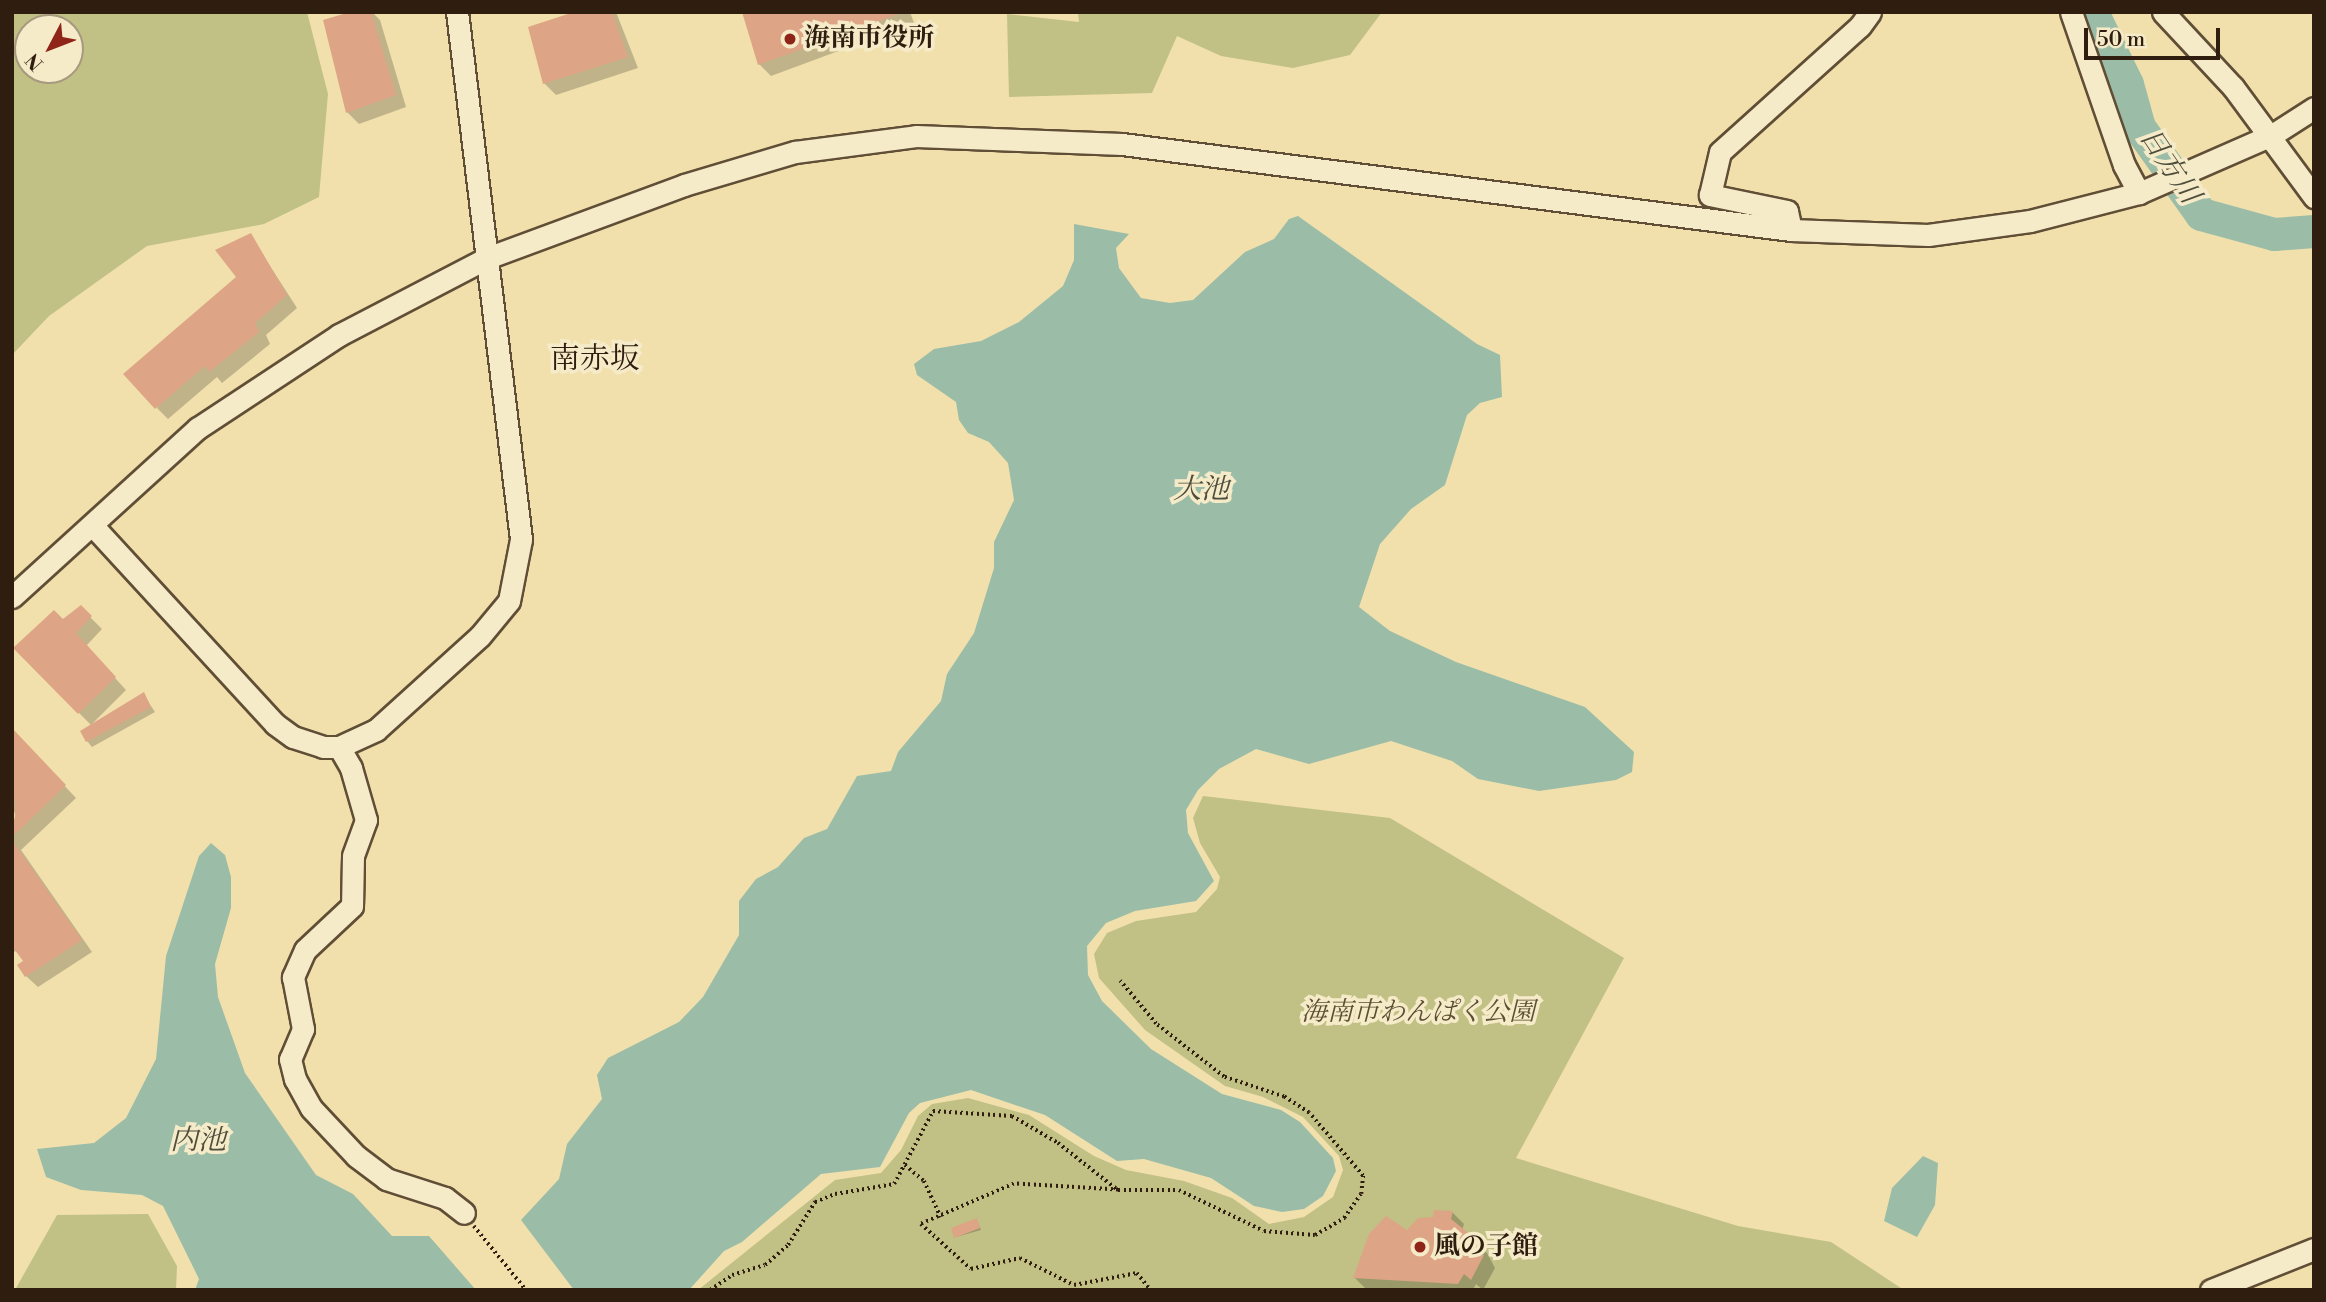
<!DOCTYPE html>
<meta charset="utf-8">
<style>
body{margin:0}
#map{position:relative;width:2326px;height:1302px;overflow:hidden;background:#f1e0ac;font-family:"Libre Bodoni","Noto Serif JP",serif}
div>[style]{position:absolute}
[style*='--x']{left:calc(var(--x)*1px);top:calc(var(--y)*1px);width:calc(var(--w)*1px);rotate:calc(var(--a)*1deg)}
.green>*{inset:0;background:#c1c085}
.water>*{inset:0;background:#9bbda8}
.shadow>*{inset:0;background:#0003}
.river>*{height:33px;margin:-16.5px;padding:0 16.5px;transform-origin:16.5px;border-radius:16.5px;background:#9bbda8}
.building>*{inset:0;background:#dda585}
.path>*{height:3.5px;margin-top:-1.75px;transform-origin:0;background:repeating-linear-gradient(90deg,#2f1e0f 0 2px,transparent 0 5.5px)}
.roads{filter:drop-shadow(2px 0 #604e36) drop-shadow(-2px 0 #604e36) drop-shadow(0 2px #604e36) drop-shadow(0 -2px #604e36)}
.minor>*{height:21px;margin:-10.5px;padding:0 10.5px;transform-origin:10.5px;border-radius:10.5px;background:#f6ebc9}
.dots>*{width:19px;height:19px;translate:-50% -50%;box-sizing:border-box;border:4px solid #f6ebc9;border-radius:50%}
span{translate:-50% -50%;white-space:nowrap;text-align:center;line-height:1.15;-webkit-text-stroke:7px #f6ebc9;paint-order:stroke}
.poi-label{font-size:26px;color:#2f1e0f;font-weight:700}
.left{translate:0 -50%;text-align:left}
.park-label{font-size:26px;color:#5b4f32;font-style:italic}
.water-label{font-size:28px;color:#4f4e3d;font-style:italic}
.quarter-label{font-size:30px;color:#2f1e0f}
.frame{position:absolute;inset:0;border:14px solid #2f1e0f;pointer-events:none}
.north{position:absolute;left:14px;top:14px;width:70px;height:70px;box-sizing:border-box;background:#f6ebc9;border:2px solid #a6997f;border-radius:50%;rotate:228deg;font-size:19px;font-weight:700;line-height:28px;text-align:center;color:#2f1e0f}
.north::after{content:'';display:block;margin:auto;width:24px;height:32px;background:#8f2418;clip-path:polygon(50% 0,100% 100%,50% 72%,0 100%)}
.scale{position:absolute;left:2084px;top:28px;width:136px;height:32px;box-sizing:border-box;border:4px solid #2f1e0f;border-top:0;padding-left:9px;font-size:21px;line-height:24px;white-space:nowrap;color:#2f1e0f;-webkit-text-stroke:5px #f6ebc9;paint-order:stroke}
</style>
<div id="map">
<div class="green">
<i style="clip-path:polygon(evenodd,12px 12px,307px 12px,328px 94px,319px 197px,264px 224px,147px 246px,49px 316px,12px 355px,12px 12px,70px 28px,70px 70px,28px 70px,28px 28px,70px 28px)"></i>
<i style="clip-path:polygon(1078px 12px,1382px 12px,1350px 55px,1293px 68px,1221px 56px,1177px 36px,1152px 93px,1009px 97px,1007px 14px,1079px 22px)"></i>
<i style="clip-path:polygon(1203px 796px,1390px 818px,1624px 958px,1516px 1158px,1738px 1226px,1831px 1242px,1904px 1290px,698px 1290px,835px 1180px,881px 1173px,901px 1150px,918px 1116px,932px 1104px,968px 1098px,1029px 1115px,1094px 1156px,1126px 1170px,1184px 1181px,1232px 1198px,1269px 1224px,1304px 1217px,1333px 1197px,1343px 1170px,1339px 1156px,1303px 1117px,1263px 1097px,1225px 1086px,1145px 1030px,1099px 978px,1094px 954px,1107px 933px,1136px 921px,1196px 912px,1217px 889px,1220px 877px,1200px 843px,1193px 818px)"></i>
<i style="clip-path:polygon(148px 1214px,177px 1266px,176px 1290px,15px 1290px,57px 1215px)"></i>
</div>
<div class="water">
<i style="clip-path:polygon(1298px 216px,1477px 344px,1500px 355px,1502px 397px,1480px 403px,1467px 415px,1445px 485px,1411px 509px,1380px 544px,1359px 607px,1390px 631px,1456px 662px,1585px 707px,1634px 752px,1632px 772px,1616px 780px,1539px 791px,1478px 779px,1452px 761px,1391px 741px,1309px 764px,1256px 749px,1219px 769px,1198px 790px,1186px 810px,1188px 833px,1214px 881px,1196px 901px,1135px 911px,1106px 923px,1087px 946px,1088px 975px,1102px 1001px,1151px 1049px,1222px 1094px,1281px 1110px,1300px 1122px,1333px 1158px,1336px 1171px,1323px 1196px,1304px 1209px,1282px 1212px,1254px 1206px,1211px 1178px,1144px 1159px,1117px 1161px,1045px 1115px,971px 1090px,920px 1103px,909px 1113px,880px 1167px,821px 1174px,742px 1242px,724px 1251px,689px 1290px,574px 1290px,521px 1220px,559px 1179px,567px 1144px,602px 1099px,597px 1075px,608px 1058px,679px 1022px,703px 997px,739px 935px,739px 901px,756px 879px,778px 867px,804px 838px,827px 829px,857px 776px,891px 771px,898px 752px,941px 701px,947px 674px,974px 633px,994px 568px,994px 542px,1014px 500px,1008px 463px,989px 442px,968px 433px,959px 420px,956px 402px,917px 375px,914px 364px,934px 349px,981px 341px,1019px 322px,1063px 286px,1074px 260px,1074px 224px,1129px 234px,1116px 248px,1119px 268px,1141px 298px,1170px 303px,1193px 300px,1245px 252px,1274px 239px,1289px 219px)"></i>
<i style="clip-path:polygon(211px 843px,225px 855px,231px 877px,231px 908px,215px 964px,218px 997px,245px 1073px,316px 1175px,353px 1194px,392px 1236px,429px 1236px,476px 1290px,195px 1290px,199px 1279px,163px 1206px,142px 1195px,81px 1190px,46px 1177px,37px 1149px,94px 1143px,126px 1118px,156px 1059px,166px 956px,199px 856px)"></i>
<i style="clip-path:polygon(1923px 1156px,1938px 1163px,1935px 1205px,1917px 1237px,1884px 1221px,1892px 1188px)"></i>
</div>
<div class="shadow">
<i style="clip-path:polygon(356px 12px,372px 12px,380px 20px,406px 107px,359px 124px,348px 113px,325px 21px)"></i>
<i style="clip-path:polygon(580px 12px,616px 12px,638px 68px,556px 95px,544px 83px)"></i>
<i style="clip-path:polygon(744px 12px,910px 12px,914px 23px,771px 76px,759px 64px)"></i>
<i style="clip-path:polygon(250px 235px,297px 308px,266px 335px,270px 344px,222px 383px,217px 377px,168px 419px,157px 408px,238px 277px)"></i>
<i style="clip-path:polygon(81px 608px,102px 629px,86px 646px,126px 690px,91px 725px,15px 648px)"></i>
<i style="clip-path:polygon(143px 694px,155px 712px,92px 747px,87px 741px)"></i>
<i style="clip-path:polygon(12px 730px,76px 798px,21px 850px,92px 952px,38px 987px,26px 976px,26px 962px,18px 950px,12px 953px,12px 821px,18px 816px,12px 810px)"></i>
<i style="clip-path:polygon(1435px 1212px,1453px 1213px,1464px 1224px,1462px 1230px,1487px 1253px,1495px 1268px,1483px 1290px,1476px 1284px,1473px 1290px,1366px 1289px,1355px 1278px,1407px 1232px,1435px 1218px)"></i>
<i style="clip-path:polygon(977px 1220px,981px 1230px,956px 1237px)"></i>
</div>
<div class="river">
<i style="--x:2092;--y:12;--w:80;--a:64.1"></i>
<i style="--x:2127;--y:84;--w:45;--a:74.4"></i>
<i style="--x:2139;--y:127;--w:107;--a:54.5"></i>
<i style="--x:2201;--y:214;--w:76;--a:15.3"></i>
<i style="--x:2274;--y:234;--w:40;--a:-4.3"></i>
</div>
<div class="building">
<i style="clip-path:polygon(350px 12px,371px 12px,396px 95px,346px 113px,323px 20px)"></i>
<i style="clip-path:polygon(574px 12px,612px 12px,628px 57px,543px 84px,528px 27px)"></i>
<i style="clip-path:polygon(742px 12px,901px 12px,901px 13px,758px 65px)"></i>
<i style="clip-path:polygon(251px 233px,287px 295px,255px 323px,259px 332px,209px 372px,205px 366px,155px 409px,123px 374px,236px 277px,215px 250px)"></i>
<i style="clip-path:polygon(81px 605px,92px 616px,76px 633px,116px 677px,78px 714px,13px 648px,54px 610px,63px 619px)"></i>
<i style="clip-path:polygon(144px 692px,151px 707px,86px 742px,80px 731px)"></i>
<i style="clip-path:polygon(12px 728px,66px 785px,12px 837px,15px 816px)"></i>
<i style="clip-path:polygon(12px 840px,82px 940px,25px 977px,17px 965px,23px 961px,12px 946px)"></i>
<i style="clip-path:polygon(1434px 1210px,1453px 1211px,1451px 1219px,1477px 1240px,1477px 1254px,1484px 1255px,1471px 1280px,1464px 1274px,1458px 1284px,1353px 1278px,1369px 1234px,1386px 1216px,1407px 1230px,1418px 1218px,1433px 1217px)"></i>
<i style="clip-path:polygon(977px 1218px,980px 1228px,954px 1238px,951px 1228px)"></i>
</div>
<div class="path">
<i style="--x:905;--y:1165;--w:25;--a:40"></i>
<i style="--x:924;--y:1181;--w:40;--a:65"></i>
<i style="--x:1118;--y:1190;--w:61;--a:0"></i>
<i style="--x:1179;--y:1190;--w:94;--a:25.8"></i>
<i style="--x:1264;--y:1231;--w:51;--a:4.5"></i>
<i style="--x:1315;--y:1235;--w:34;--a:-30"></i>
<i style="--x:1344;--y:1218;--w:29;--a:-55"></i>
<i style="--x:1361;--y:1194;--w:18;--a:-84"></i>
<i style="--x:1363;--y:1176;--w:83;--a:-130.6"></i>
<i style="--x:1309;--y:1113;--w:30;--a:-147"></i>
<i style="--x:1284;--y:1097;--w:63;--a:-161.6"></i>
<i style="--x:1224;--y:1077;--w:86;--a:-142.1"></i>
<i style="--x:1156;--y:1024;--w:56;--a:-129.9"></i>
<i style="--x:474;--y:1226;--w:82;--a:50.9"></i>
<i style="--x:710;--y:1290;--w:27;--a:-34"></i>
<i style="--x:732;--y:1275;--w:34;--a:-17"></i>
<i style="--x:765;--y:1265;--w:30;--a:-41"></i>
<i style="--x:788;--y:1245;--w:51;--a:-57.9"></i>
<i style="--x:815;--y:1202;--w:22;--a:-22"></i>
<i style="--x:835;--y:1194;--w:60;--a:-9.6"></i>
<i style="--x:894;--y:1184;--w:83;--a:-61.9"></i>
<i style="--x:933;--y:1111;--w:79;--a:3.6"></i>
<i style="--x:1012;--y:1116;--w:53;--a:30.4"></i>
<i style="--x:1058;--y:1143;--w:76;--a:38.1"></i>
<i style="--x:1118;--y:1190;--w:104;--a:-176.7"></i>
<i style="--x:1014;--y:1184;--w:101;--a:156.7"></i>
<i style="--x:921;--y:1224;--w:67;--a:42"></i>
<i style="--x:971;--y:1269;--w:50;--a:-12.7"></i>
<i style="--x:1020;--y:1258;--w:60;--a:26.6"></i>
<i style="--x:1074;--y:1285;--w:64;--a:-10.8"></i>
<i style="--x:1137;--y:1273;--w:22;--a:51"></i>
</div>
<div class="roads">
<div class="minor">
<i style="--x:2071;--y:12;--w:162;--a:70.9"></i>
<i style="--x:2124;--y:165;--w:32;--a:62"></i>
<i style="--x:2163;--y:12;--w:103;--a:47"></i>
<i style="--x:2233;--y:87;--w:137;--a:53.6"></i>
<i style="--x:1791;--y:230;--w:19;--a:-102"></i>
<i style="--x:1787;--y:211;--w:79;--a:-168.3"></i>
<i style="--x:1710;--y:195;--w:44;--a:-76.9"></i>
<i style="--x:1720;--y:152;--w:188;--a:-42"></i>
<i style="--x:1860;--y:26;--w:17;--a:-54"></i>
<i style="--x:93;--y:526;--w:269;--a:47.4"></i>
<i style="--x:275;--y:724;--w:22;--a:36"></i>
<i style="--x:293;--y:737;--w:32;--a:18"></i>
<i style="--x:323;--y:747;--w:16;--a:0"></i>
<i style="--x:339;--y:747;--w:41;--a:-24.7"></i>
<i style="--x:376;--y:730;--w:140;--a:-42.1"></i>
<i style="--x:480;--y:636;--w:45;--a:-50.4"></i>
<i style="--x:509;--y:601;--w:63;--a:-79"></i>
<i style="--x:521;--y:539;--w:531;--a:-96.92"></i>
<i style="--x:12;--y:597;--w:251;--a:-42.3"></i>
<i style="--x:198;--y:428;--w:169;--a:-33.4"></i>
<i style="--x:339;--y:335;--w:167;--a:-27.5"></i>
<i style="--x:487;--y:258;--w:210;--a:-20.3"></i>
<i style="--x:684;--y:185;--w:116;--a:-16.6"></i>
<i style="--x:795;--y:152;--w:122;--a:-7.5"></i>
<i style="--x:916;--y:136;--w:206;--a:2.2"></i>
<i style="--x:1122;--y:144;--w:675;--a:7.33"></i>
<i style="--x:1791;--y:230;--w:137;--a:2.1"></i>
<i style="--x:1928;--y:235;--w:103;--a:-7.8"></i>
<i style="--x:2030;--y:221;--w:113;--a:-14.4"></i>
<i style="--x:2139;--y:193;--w:145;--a:-23.6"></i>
<i style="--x:2272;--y:135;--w:50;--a:-32.7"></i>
<i style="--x:339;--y:747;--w:24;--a:60"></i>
<i style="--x:351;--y:768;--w:54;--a:73.9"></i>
<i style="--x:366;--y:820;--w:38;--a:110"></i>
<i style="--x:353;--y:856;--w:50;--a:91.1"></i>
<i style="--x:352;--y:906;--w:64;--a:136.9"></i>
<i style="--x:305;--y:950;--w:30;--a:114"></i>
<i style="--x:293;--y:977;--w:53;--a:79.1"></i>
<i style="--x:303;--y:1029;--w:33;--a:113"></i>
<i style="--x:290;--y:1059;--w:21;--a:76"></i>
<i style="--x:295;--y:1079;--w:33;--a:61"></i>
<i style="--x:311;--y:1108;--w:66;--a:46.8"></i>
<i style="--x:356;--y:1156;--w:38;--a:37"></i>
<i style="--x:386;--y:1179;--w:62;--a:17.9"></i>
<i style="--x:445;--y:1198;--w:24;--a:38"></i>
<i style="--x:2211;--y:1290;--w:111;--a:-21.7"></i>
</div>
</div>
<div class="dots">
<i style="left:790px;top:39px;background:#8f2418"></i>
<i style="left:1420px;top:1247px;background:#8f2418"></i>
</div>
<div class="poi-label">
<span class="left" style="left:804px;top:39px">海南市役所</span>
<span class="left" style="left:1434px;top:1247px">風の子館</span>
</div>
<div class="park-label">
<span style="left:1418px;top:1013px">海南市わんぱく公園</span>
</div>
<div class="water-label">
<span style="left:2169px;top:166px;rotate:56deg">日方川</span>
<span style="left:1201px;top:490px">大池</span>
<span style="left:198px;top:1141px">内池</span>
</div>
<div class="quarter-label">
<span style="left:595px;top:359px">南赤坂</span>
</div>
<div class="frame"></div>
<div class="north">N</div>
<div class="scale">50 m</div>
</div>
